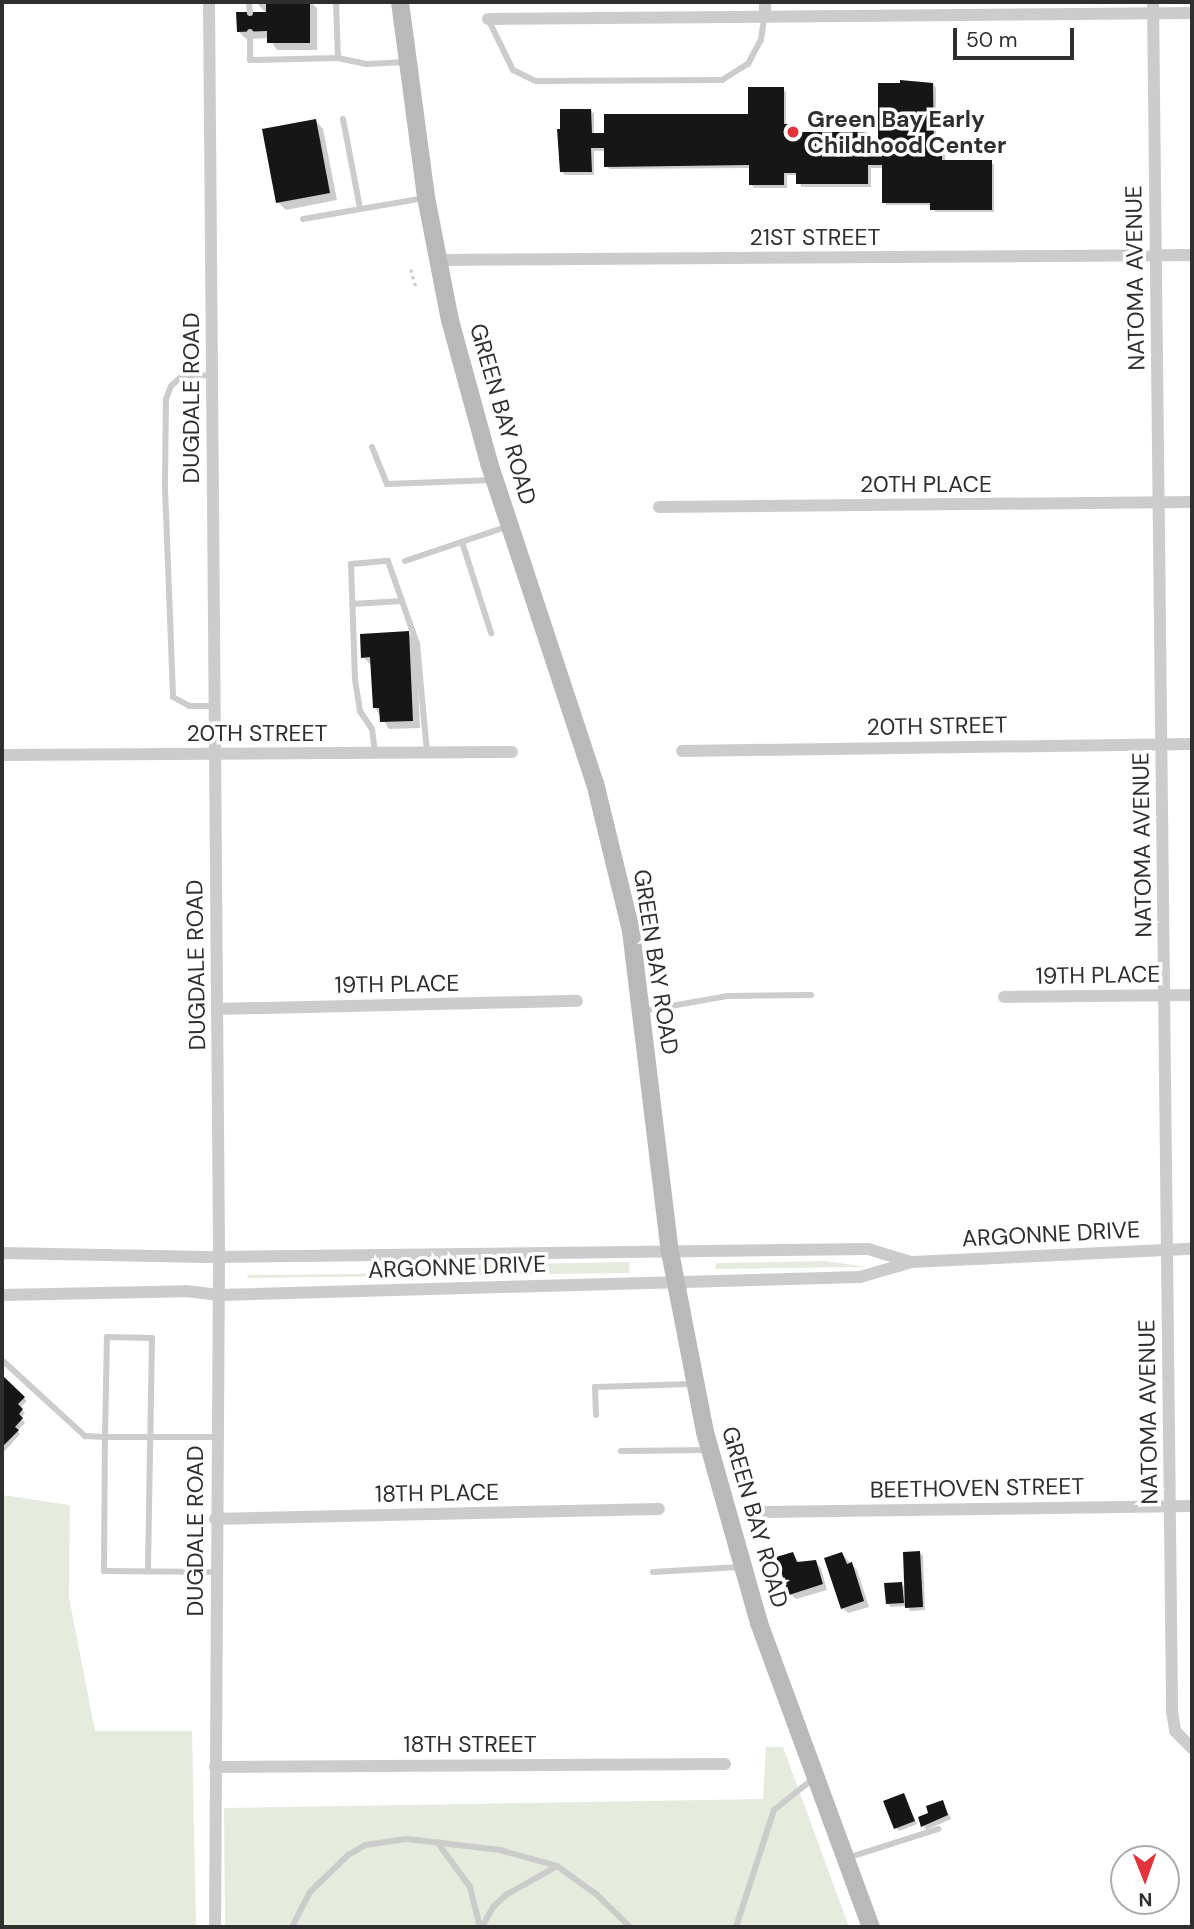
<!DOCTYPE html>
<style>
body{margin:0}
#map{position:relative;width:1194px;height:1929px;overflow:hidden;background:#fff;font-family:"DM Sans",sans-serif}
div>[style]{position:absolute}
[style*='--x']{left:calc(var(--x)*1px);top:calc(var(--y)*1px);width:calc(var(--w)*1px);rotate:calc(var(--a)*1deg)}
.green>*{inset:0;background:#e5ecdd}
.shadow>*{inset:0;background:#0003}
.building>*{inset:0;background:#161616}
.path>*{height:2.5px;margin-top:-1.25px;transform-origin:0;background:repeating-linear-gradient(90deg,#ccc 0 3.5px,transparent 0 7px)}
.lane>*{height:6px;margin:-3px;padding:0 3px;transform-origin:3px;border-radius:3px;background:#ccc}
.street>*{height:12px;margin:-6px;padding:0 6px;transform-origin:6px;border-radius:6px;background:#ccc}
.secondary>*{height:18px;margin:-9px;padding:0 9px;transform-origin:9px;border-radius:9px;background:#b9b9b9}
.dots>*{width:19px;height:19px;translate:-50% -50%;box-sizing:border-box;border:4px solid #fff;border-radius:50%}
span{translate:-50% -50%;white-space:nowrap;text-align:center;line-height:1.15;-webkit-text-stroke:7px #fff;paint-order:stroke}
.poi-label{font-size:23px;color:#2f2f2f;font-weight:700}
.left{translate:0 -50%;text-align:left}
.street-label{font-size:23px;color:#2f2f2f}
.frame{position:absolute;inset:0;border:4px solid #2f2f2f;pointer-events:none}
.north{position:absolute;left:1110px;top:1845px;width:70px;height:70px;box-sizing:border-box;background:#fff;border:2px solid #acacac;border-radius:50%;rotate:179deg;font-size:19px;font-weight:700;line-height:28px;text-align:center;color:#2f2f2f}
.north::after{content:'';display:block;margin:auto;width:24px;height:32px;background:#e3343c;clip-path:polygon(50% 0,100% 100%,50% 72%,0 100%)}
.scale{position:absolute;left:953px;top:28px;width:121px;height:32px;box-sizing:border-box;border:4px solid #2f2f2f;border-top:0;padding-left:9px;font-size:21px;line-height:24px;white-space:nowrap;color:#2f2f2f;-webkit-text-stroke:5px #fff;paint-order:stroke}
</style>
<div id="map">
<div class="green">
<i style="clip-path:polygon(825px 1261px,867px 1267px,714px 1269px,717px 1263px)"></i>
<i style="clip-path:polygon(629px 1262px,630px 1273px,247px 1278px,248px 1275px,361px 1274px,462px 1265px)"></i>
<i style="clip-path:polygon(2px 1495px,70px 1505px,69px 1597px,95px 1731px,192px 1731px,196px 1927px,2px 1927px)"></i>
<i style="clip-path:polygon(766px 1747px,783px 1747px,849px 1927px,225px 1927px,224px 1808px,763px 1799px)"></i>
</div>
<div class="shadow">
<i style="clip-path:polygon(256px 2px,310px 2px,317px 8px,317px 50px,277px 50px,269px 38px,246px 39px,238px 31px,266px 13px)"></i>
<i style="clip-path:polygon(933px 84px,936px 88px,936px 152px,945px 155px,945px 162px,991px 162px,994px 165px,994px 212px,935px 212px,932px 205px,887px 205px,884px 202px,884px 168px,871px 168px,871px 187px,801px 187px,798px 175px,787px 175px,787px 188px,754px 188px,751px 184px,751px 168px,610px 169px,606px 166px,606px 151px,594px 151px,594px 175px,565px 175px,562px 172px,591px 110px,594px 114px,594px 135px,750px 115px,783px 89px,786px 92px,786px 126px,796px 125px,799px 134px,867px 133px,870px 137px,870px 153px,880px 153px)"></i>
<i style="clip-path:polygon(316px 121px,323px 129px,337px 200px,286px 210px,278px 202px)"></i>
<i style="clip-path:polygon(408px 633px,416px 641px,420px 728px,389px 729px,375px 708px,371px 665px,363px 657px)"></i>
<i style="clip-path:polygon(2px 1377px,27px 1401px,20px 1408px,25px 1413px,21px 1418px,25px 1423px,17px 1431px,20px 1434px,2px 1454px)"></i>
<i style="clip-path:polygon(920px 1553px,923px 1556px,925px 1610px,910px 1611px,907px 1606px,891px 1607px,887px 1603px,901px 1584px,906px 1588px)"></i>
<i style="clip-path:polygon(793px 1554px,800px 1564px,815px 1562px,821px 1568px,827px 1590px,796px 1599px,791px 1594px)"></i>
<i style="clip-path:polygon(842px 1554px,857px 1570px,869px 1607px,848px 1613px,843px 1608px)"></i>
<i style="clip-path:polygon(903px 1795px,917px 1824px,899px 1831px,896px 1828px)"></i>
<i style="clip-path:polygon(943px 1802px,951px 1819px,926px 1830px,920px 1818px,931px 1814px)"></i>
</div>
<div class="building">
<i style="clip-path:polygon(254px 2px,310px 2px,310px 43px,267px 43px,267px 31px,237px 32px,236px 12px,266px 12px,266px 4px,254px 4px)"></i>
<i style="clip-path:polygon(900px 80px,933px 83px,934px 150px,942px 150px,942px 160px,992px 160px,992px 210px,930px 210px,930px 203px,882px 203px,882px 165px,868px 165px,868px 184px,796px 184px,796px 173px,784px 173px,784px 185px,749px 185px,749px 165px,604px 167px,604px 148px,591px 148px,592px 172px,560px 172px,557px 129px,560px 129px,560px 109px,591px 109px,592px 133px,604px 133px,604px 114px,748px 114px,748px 87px,784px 87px,784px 124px,796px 124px,797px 132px,867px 132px,867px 151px,878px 151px,878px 83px,900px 83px)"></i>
<i style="clip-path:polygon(316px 119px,330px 193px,276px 203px,262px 129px)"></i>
<i style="clip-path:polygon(409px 631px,413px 721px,380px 722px,379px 708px,373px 708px,370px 657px,361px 658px,360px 634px)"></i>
<i style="clip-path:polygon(2px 1375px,25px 1397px,18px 1404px,23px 1409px,19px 1414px,23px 1418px,15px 1427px,19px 1430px,2px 1447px)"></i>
<i style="clip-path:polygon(920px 1551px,923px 1607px,905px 1608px,903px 1552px)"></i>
<i style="clip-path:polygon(793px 1552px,797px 1562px,816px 1560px,823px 1584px,789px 1595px,776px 1557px)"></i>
<i style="clip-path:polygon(842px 1552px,847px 1564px,852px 1562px,864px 1601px,841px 1609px,824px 1558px)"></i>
<i style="clip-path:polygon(902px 1582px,904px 1603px,886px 1604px,884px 1583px)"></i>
<i style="clip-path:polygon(904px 1793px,915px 1821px,894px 1829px,883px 1801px)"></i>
<i style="clip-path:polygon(943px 1800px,948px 1815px,921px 1827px,918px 1817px,928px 1813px,926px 1806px)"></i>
</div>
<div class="path">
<i style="--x:411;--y:269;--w:18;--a:74"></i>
</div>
<div class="lane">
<i style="--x:249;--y:2;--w:11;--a:85"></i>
<i style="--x:336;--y:2;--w:56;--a:88"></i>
<i style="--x:488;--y:19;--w:57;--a:63.9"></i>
<i style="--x:513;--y:70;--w:25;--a:26"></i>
<i style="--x:536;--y:81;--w:186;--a:-0.3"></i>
<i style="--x:722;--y:80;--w:31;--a:-32"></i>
<i style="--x:748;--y:64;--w:27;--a:-62"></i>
<i style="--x:761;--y:40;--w:22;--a:-82"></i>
<i style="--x:250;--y:32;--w:28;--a:90"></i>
<i style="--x:250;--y:60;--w:88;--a:-1.3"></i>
<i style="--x:338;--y:58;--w:30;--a:12"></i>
<i style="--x:367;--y:64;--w:39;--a:-3"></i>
<i style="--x:343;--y:119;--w:91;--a:79.2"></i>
<i style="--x:303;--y:219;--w:124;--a:-9.8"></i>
<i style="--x:211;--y:375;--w:30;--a:176"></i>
<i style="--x:181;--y:377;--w:13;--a:138"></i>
<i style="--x:171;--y:386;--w:14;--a:111"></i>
<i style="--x:166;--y:399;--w:88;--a:90.7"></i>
<i style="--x:165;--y:487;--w:210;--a:87.8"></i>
<i style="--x:173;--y:697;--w:18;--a:29"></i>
<i style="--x:189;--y:706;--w:25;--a:0"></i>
<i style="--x:372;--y:447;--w:40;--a:68"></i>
<i style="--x:387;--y:484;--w:106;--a:-2.2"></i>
<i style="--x:462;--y:542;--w:96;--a:72.3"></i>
<i style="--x:405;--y:561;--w:110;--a:-18.6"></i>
<i style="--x:352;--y:604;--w:50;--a:-3.4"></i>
<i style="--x:375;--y:753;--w:24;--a:-97"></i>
<i style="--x:372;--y:729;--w:22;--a:-124"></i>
<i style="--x:360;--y:711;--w:32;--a:-99"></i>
<i style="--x:355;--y:679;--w:115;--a:-92"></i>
<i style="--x:351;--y:564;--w:37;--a:-5"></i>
<i style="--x:388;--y:561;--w:88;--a:70.7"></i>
<i style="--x:417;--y:644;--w:108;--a:84.7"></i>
<i style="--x:643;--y:1011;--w:85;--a:-10.1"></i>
<i style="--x:727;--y:996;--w:84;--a:-0.7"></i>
<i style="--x:2;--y:1360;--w:113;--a:42.5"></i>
<i style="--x:85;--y:1436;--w:20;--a:3"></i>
<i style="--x:105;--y:1437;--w:100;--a:-88.9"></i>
<i style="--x:107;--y:1337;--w:45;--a:1.3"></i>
<i style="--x:152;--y:1338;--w:233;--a:91"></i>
<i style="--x:596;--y:1415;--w:28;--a:-92"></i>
<i style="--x:595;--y:1387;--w:97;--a:-1.8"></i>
<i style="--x:621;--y:1451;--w:87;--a:-0.7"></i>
<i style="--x:215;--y:1572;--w:111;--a:-179.5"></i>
<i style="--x:104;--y:1571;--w:134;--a:-89.6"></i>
<i style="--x:105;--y:1437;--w:112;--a:0"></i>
<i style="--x:653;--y:1572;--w:87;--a:-3.3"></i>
<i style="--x:437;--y:1842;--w:56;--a:53.7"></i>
<i style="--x:470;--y:1887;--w:41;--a:76"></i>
<i style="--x:847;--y:1858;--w:96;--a:-17.7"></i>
<i style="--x:292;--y:1927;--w:39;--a:-63"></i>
<i style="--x:310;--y:1892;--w:53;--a:-44.2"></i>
<i style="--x:348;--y:1855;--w:20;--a:-30"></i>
<i style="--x:365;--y:1845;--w:42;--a:-8.1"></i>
<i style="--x:407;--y:1839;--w:94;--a:6.7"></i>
<i style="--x:500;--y:1850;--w:59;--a:15.7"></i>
<i style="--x:557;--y:1866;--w:48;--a:35.7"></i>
<i style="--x:596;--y:1894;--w:47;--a:44.1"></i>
<i style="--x:482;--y:1927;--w:23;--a:-61"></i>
<i style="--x:493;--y:1907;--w:18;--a:-43"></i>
<i style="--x:506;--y:1895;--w:59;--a:-29.6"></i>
<i style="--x:736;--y:1927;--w:123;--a:-72"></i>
<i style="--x:774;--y:1810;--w:51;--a:-38.7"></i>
</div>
<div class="street">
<i style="--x:209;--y:2;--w:1255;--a:89.54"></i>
<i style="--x:219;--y:1257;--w:670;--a:90.34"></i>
<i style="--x:765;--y:2;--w:14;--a:90"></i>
<i style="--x:1153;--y:2;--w:1709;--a:89.36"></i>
<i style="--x:1172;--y:1711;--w:20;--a:81"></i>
<i style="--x:1175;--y:1731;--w:24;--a:45"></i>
<i style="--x:488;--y:19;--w:704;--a:-0.49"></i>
<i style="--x:437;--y:260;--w:755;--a:-0.38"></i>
<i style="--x:659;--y:507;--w:533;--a:-0.54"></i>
<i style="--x:682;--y:751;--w:510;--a:-0.79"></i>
<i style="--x:2;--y:755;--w:510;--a:-0.34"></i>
<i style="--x:1004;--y:997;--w:188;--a:-0.6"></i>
<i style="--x:217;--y:1009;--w:360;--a:-1.3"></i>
<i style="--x:2;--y:1253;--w:217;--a:1.1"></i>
<i style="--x:219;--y:1257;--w:649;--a:-0.71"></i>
<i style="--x:868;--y:1249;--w:45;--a:16.8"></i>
<i style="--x:2;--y:1295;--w:184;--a:-1.2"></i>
<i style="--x:186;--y:1291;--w:33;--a:7"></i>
<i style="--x:219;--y:1295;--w:641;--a:-1.61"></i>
<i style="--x:860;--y:1277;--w:54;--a:-16.1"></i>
<i style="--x:912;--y:1262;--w:280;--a:-2.7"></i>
<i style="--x:763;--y:1512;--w:429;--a:-0.8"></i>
<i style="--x:215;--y:1519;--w:444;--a:-1.3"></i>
<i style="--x:215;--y:1767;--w:510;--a:-0.34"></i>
</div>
<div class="secondary">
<i style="--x:400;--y:2;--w:197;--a:82.4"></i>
<i style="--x:426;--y:197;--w:125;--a:79"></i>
<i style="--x:450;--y:320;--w:148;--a:74.7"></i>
<i style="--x:489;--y:463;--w:337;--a:71.7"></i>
<i style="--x:595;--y:783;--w:152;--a:76.3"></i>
<i style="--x:631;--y:931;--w:323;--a:83.1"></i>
<i style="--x:670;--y:1252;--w:183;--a:79"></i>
<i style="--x:705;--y:1432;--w:198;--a:74.2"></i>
<i style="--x:759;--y:1623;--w:324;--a:69.8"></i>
</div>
<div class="dots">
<i style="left:793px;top:132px;background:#e3343c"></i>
</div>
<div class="poi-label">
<span class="left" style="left:807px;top:132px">Green Bay Early<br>Childhood Center</span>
</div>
<div class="street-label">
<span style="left:815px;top:237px">21ST STREET</span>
<span style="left:1135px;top:278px;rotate:-91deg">NATOMA AVENUE</span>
<span style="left:191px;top:398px;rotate:-90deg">DUGDALE ROAD</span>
<span style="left:503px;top:414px;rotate:74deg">GREEN BAY ROAD</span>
<span style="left:926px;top:484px">20TH PLACE</span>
<span style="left:937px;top:726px;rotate:-1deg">20TH STREET</span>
<span style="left:257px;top:733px">20TH STREET</span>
<span style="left:1142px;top:845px;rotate:-91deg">NATOMA AVENUE</span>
<span style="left:656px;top:962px;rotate:81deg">GREEN BAY ROAD</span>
<span style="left:196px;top:965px;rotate:-91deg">DUGDALE ROAD</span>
<span style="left:1098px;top:975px;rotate:-1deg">19TH PLACE</span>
<span style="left:397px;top:984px;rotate:-1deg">19TH PLACE</span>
<span style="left:1051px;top:1234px;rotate:-3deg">ARGONNE DRIVE</span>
<span style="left:457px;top:1267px;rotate:-2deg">ARGONNE DRIVE</span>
<span style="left:1148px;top:1412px;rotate:-91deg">NATOMA AVENUE</span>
<span style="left:977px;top:1488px;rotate:-1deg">BEETHOVEN STREET</span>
<span style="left:437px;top:1493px;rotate:-1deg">18TH PLACE</span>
<span style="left:755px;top:1517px;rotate:74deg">GREEN BAY ROAD</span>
<span style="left:195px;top:1531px;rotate:-90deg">DUGDALE ROAD</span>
<span style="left:470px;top:1744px">18TH STREET</span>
</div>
<div class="frame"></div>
<div class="north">N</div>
<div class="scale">50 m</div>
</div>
